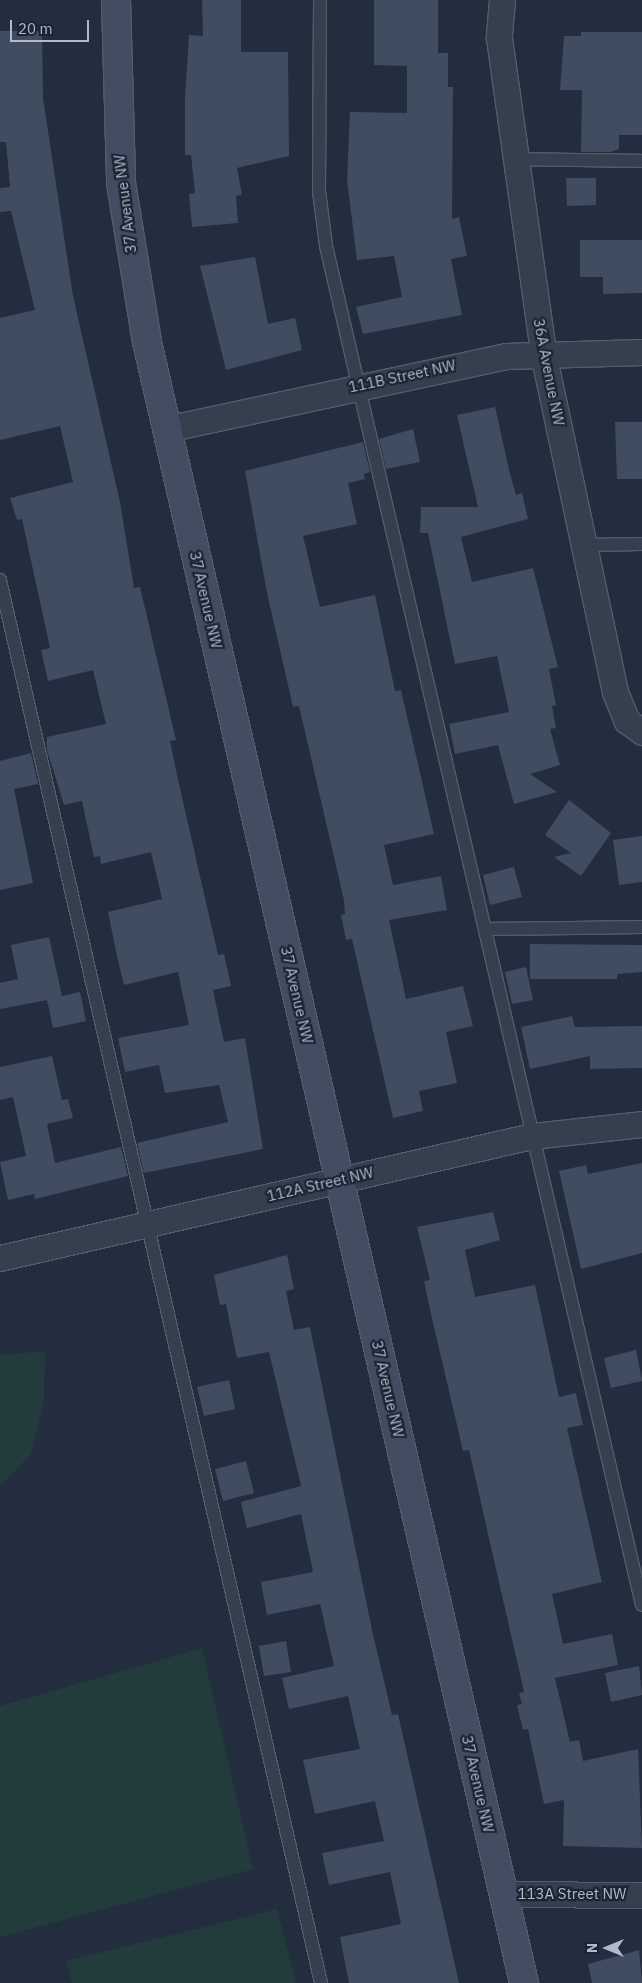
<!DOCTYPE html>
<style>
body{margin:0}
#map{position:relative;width:642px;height:1983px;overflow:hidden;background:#222d3d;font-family:"IBM Plex Sans",sans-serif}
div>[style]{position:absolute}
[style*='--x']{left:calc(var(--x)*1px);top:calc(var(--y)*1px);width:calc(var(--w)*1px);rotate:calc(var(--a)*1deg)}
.green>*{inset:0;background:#243b3e}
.building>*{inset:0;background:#404c60}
.roads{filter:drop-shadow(1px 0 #545d6b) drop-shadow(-1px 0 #545d6b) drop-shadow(0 1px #545d6b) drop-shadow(0 -1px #545d6b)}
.lane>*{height:12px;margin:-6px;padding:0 6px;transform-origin:6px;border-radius:6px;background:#363f4d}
.street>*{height:25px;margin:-12.5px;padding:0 12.5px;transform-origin:12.5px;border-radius:12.5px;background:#363f4d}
.secondary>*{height:28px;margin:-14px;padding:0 14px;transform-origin:14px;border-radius:14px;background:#434d61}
span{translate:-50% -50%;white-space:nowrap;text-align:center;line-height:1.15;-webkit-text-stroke:4.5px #1b2432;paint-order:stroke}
.street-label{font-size:15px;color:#b1bac9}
.north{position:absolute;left:582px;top:1923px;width:50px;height:50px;-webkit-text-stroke:4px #1b2432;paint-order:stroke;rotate:270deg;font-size:14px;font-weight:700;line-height:20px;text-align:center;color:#b1bac9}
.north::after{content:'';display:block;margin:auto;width:18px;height:22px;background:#b1bac9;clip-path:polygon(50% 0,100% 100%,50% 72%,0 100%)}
.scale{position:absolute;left:10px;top:20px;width:79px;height:22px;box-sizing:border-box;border:2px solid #b1bac9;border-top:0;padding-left:6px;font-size:15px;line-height:18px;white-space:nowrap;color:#b1bac9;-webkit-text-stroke:4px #1b2432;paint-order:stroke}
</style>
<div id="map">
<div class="green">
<i style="clip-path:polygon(45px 1351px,44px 1402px,31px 1454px,0 1486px,0 1355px)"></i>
<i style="clip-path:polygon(202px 1648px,253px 1869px,0 1937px,0 1706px)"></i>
<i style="clip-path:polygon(277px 1909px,296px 1983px,72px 1983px,66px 1961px)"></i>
</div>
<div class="building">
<i style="clip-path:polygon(202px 0,241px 0,241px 52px,288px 52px,289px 156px,237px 168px,242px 195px,236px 196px,238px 223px,192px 227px,189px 194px,195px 193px,191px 155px,185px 155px,185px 97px,189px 35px,203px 36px)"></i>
<i style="clip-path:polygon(374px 0,438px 0,438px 53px,448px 53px,448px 87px,453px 87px,452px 219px,459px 217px,467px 256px,451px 259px,462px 315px,363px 334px,356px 307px,402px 297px,394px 256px,357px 260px,347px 180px,350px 112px,407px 113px,407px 66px,374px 65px)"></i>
<i style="clip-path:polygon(0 31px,42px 31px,43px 98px,73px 296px,120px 502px,134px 588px,140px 587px,176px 740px,170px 741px,177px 775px,218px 955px,224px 954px,231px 986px,213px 990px,224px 1042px,245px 1038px,263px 1149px,144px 1173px,137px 1143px,228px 1122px,219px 1085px,165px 1093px,159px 1065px,125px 1072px,118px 1038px,189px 1025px,178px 972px,124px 985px,117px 956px,108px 912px,162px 899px,151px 852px,101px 864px,100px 856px,94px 857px,82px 801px,64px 805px,47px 750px,47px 737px,106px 724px,93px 670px,48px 681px,41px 650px,50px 648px,22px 519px,17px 520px,10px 498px,73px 482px,60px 426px,0 440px,0 318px,35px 310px,11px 211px,0 212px,0 188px,10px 187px,6px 142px,0 142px)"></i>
<i style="clip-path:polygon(581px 32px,642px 32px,642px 135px,619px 135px,619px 149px,611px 152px,581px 152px,582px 90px,560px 90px,564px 36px,581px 36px)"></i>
<i style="clip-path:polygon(566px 178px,596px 178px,596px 205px,567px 206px)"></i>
<i style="clip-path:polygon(580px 240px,642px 240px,642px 293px,603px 294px,603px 277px,580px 277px)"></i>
<i style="clip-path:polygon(255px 257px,268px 324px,295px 318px,302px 350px,226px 370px,200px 266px)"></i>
<i style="clip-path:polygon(495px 407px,510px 474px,516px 495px,522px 493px,528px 519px,461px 537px,472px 582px,533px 568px,558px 667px,549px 669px,556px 705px,552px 706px,556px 728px,550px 729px,560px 765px,530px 774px,557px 792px,514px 804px,498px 745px,455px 754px,449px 724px,509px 712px,497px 656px,455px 664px,428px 533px,420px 533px,421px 507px,478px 507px,457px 415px)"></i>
<i style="clip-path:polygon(615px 422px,642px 422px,642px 479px,617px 479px)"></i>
<i style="clip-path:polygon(413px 429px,420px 462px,386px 469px,379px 439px)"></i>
<i style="clip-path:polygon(363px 442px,370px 472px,364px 474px,365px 479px,348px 483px,357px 524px,303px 536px,320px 607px,375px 595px,395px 691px,401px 690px,434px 834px,384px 845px,393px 885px,441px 876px,447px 910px,389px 920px,406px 999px,463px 986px,473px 1026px,446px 1032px,457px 1083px,419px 1091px,423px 1111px,393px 1118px,352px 939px,346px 940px,341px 915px,345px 914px,344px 900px,299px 706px,293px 707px,267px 593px,245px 471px)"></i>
<i style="clip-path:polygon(31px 753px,38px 784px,14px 789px,33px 883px,0 890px,0 761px)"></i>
<i style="clip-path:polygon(569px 800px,611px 833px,581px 876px,554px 857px,571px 853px,545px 835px)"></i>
<i style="clip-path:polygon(642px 836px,642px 882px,619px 885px,613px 840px)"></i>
<i style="clip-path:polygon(514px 867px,522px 897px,490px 905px,483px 875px)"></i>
<i style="clip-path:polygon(49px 937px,62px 996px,80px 992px,86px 1021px,53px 1028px,47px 1000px,0 1009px,0 983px,18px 979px,11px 945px)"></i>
<i style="clip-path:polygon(530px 944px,642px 945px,642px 972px,617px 974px,617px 979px,530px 979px)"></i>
<i style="clip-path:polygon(526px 967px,533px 1000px,512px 1004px,505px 972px)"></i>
<i style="clip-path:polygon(572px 1016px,575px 1027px,642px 1026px,642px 1068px,590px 1069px,590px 1056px,530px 1069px,521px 1027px)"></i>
<i style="clip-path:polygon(52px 1056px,62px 1100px,68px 1099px,73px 1118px,47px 1124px,55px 1163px,121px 1147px,128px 1176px,35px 1199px,34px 1194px,8px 1200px,0 1162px,26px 1156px,13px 1097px,0 1100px,0 1067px)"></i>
<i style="clip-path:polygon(642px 1163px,642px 1253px,581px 1269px,559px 1171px,586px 1165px,588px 1174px)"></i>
<i style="clip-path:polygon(493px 1212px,500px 1240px,465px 1250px,475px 1297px,535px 1285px,559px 1397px,576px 1393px,583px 1425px,567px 1428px,602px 1582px,552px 1594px,563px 1644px,612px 1634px,618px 1665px,555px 1678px,570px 1742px,579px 1740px,583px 1761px,638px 1749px,642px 1848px,563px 1846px,564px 1800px,544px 1804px,528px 1729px,523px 1730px,517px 1705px,522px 1704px,519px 1693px,524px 1692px,469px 1450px,463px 1451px,431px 1314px,424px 1281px,430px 1280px,417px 1227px)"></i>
<i style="clip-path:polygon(287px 1255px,294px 1289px,286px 1291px,294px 1330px,310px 1327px,372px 1630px,392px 1715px,398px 1714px,459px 1983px,349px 1983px,340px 1937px,401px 1924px,390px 1872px,329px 1885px,322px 1853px,384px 1841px,375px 1801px,315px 1814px,303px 1760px,360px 1749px,348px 1696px,289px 1709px,282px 1678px,334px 1666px,320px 1604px,267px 1615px,261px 1582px,313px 1572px,301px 1514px,247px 1528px,241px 1502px,301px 1486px,269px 1352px,237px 1358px,226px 1304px,220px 1305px,214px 1275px)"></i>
<i style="clip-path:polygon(636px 1350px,642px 1381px,611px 1388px,604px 1358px)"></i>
<i style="clip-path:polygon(229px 1380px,235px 1409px,204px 1416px,197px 1387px)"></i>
<i style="clip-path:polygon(246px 1461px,254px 1493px,223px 1501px,215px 1469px)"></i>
<i style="clip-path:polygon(286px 1641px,291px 1672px,264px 1676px,259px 1646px)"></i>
<i style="clip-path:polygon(639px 1666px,642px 1695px,611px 1702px,605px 1673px)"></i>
<i style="clip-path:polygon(639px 1950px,642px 1983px,592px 1983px,588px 1964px)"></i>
</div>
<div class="roads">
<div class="lane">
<i style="--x:320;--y:0;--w:191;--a:90.3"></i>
<i style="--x:319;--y:191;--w:55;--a:82.7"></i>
<i style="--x:326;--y:246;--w:1395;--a:76.91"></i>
<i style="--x:515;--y:159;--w:127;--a:0.9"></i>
<i style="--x:584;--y:545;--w:58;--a:-1"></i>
<i style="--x:0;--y:580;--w:1439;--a:77.11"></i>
<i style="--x:485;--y:929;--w:157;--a:-0.7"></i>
</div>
<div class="street">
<i style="--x:502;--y:0;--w:38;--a:95"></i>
<i style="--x:499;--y:38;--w:318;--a:82"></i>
<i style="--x:543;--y:353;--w:347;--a:78"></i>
<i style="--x:615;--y:692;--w:31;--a:68"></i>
<i style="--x:627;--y:721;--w:19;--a:36"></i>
<i style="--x:166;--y:429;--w:348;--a:-12.1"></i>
<i style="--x:506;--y:356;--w:136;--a:-1.7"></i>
<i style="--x:0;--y:1258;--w:546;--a:-12.92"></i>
<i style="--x:532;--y:1136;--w:111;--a:-6.2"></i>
<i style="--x:503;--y:1894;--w:139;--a:0.4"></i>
</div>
<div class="secondary">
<i style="--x:116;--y:0;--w:183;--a:88.4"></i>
<i style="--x:121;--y:183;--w:161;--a:80.7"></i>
<i style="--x:147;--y:342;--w:1684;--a:77.06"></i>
</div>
</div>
<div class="street-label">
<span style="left:125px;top:204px;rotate:-97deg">37 Avenue NW</span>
<span style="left:549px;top:372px;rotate:79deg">36A Avenue NW</span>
<span style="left:402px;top:376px;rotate:-12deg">111B Street NW</span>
<span style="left:206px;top:600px;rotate:77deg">37 Avenue NW</span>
<span style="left:297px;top:995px;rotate:77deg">37 Avenue NW</span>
<span style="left:320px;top:1184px;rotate:-13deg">112A Street NW</span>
<span style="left:388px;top:1389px;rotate:77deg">37 Avenue NW</span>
<span style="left:478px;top:1784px;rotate:77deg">37 Avenue NW</span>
<span style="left:572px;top:1894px">113A Street NW</span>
</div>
<div class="north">N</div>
<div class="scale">20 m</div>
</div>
